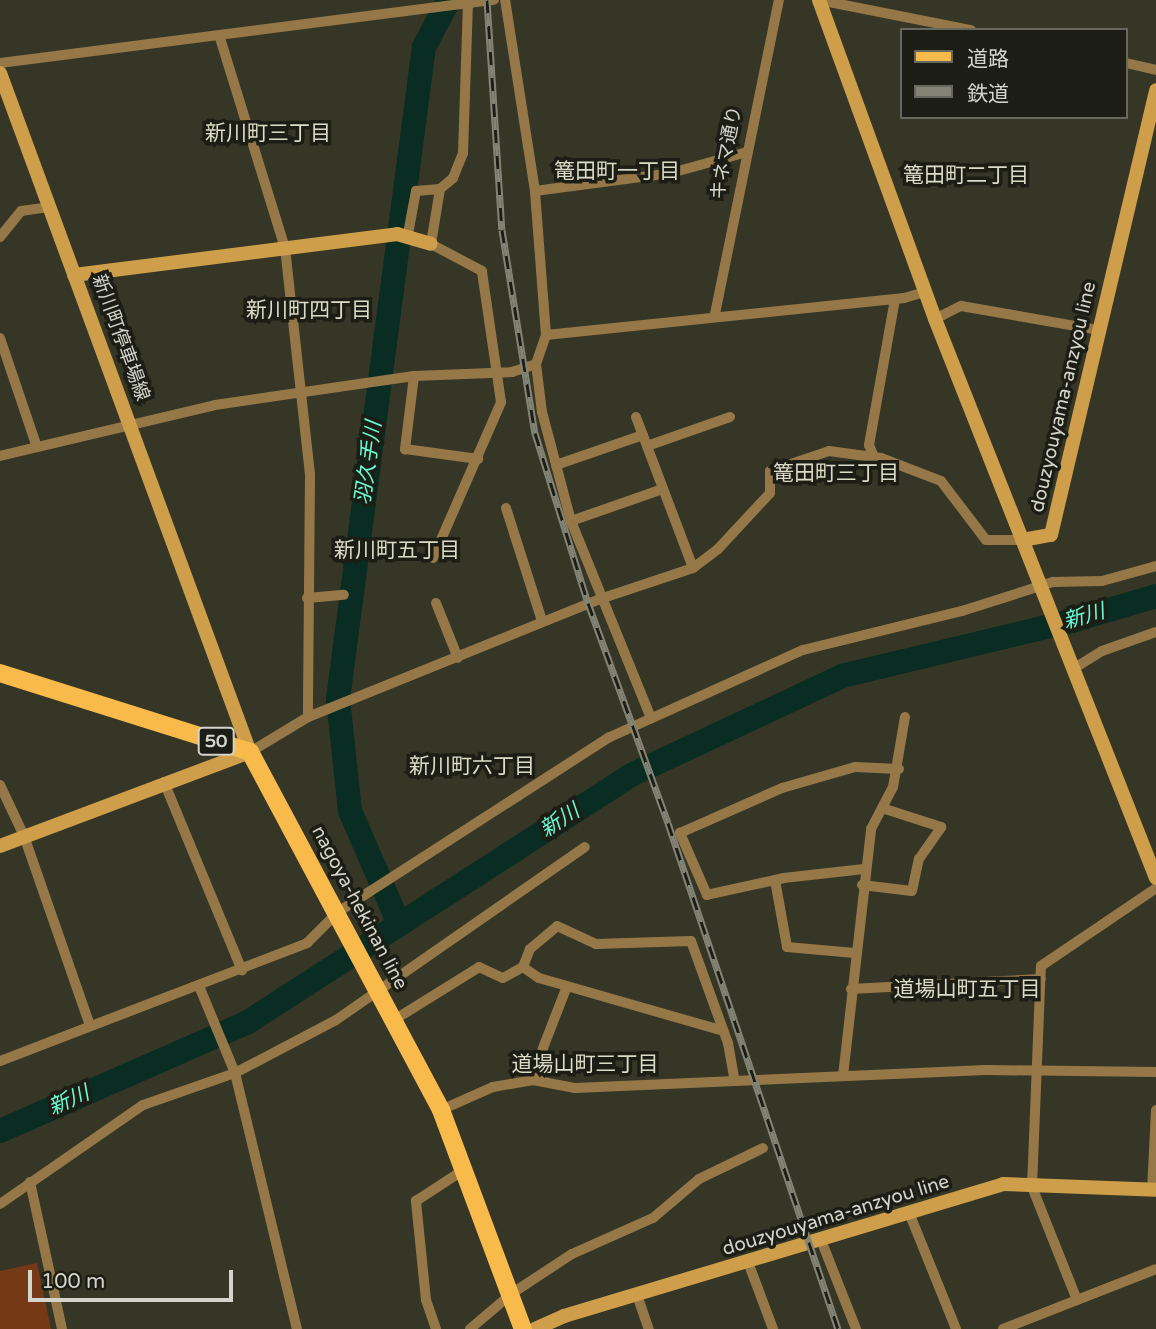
<!DOCTYPE html>
<meta charset="utf-8">
<style>
body{margin:0}
#map{position:relative;width:1156px;height:1329px;overflow:hidden;background:#353625;font-family:"Varela Round","Noto Sans JP",sans-serif}
div>[style]{position:absolute}
[style*='--x']{left:calc(var(--x)*1px);top:calc(var(--y)*1px);width:calc(var(--w)*1px);rotate:calc(var(--a)*1deg)}
.green>*{inset:0;background:#763917}
.river>*{height:24px;margin:-12px;padding:0 12px;transform-origin:12px;border-radius:12px;background:#092c23}
.street>*{height:10px;margin:-5px;padding:0 5px;transform-origin:5px;border-radius:5px;background:#967848}
.secondary>*{height:14px;margin:-7px;padding:0 7px;transform-origin:7px;border-radius:7px;background:#ce9e4b}
.primary>*{height:18px;margin:-9px;padding:0 9px;transform-origin:9px;border-radius:9px;background:#f8ba4b}
.rail>*{height:7px;margin-top:-3.5px;transform-origin:0;background:repeating-linear-gradient(90deg,#1c1d15 0 13px,#838476 0 26px);box-sizing:border-box;border-block:2px solid #838476}
span{translate:-50% -50%;white-space:nowrap;text-align:center;line-height:1.15;-webkit-text-stroke:7px #1c1d15;paint-order:stroke}
.shield-label span{padding:2px 5px;background:#1c1d15;border:2px solid;border-radius:5px;-webkit-text-stroke-width:0}
.shield-label{font-size:18px;color:#d4d5ca;font-weight:700}
.street-label{font-size:19px;color:#d4d5ca}
.neighbourhood-label{font-size:21px;color:#dbdcc7}
.water-label{font-size:21px;color:#68fcd4;font-style:italic}
.legend{position:absolute;left:900px;top:28px;width:228px;height:91px;box-sizing:border-box;background:#1c1d15;border:2px solid #66675d;margin:0;padding:9px 12px;list-style:none;font-size:21px;color:#d4d5ca}
.legend li{display:flex;align-items:center;gap:14px;height:35px}
.legend b{width:35px;border:2px solid #66675d}
.scale{position:absolute;left:28px;top:1270px;width:205px;height:32px;box-sizing:border-box;border:4px solid #d4d5ca;border-top:0;padding-left:9px;font-size:21px;line-height:24px;white-space:nowrap;color:#d4d5ca;-webkit-text-stroke:5px #1c1d15;paint-order:stroke}
</style>
<div id="map">
<div class="green">
<i style="clip-path:polygon(37px 1263px,51px 1329px,0 1329px,0 1271px)"></i>
</div>
<div class="river">
<i style="--x:399;--y:924;--w:123;--a:-113.4"></i>
<i style="--x:350;--y:811;--w:113;--a:-96.1"></i>
<i style="--x:338;--y:699;--w:658;--a:-82.49"></i>
<i style="--x:424;--y:47;--w:53;--a:-62"></i>
<i style="--x:0;--y:1131;--w:271;--a:-23.7"></i>
<i style="--x:248;--y:1022;--w:456;--a:-32.8"></i>
<i style="--x:631;--y:775;--w:233;--a:-25.1"></i>
<i style="--x:842;--y:676;--w:240;--a:-13.5"></i>
<i style="--x:1075;--y:620;--w:84;--a:-16.5"></i>
</div>
<div class="street">
<i style="--x:819;--y:0;--w:155;--a:11.2"></i>
<i style="--x:220;--y:38;--w:220;--a:72.8"></i>
<i style="--x:285;--y:248;--w:227;--a:83.7"></i>
<i style="--x:310;--y:474;--w:243;--a:90.5"></i>
<i style="--x:0;--y:63;--w:498;--a:-7.3"></i>
<i style="--x:1126;--y:63;--w:31;--a:13"></i>
<i style="--x:535;--y:191;--w:137;--a:-7.5"></i>
<i style="--x:671;--y:173;--w:79;--a:-15.4"></i>
<i style="--x:408;--y:234;--w:44;--a:-79.5"></i>
<i style="--x:416;--y:191;--w:24;--a:-5"></i>
<i style="--x:440;--y:189;--w:17;--a:-40"></i>
<i style="--x:453;--y:178;--w:27;--a:-68"></i>
<i style="--x:463;--y:153;--w:148;--a:-88.1"></i>
<i style="--x:0;--y:237;--w:33;--a:-51"></i>
<i style="--x:21;--y:211;--w:28;--a:-8"></i>
<i style="--x:715;--y:314;--w:320;--a:-78.5"></i>
<i style="--x:935;--y:319;--w:29;--a:-27"></i>
<i style="--x:961;--y:306;--w:140;--a:9.9"></i>
<i style="--x:546;--y:335;--w:360;--a:-5.9"></i>
<i style="--x:904;--y:298;--w:22;--a:-16"></i>
<i style="--x:0;--y:338;--w:115;--a:71.3"></i>
<i style="--x:536;--y:364;--w:48;--a:82.9"></i>
<i style="--x:542;--y:412;--w:113;--a:75.1"></i>
<i style="--x:571;--y:521;--w:213;--a:67.9"></i>
<i style="--x:414;--y:376;--w:74;--a:97"></i>
<i style="--x:405;--y:449;--w:74;--a:7.8"></i>
<i style="--x:636;--y:417;--w:161;--a:69.3"></i>
<i style="--x:647;--y:446;--w:88;--a:-19.3"></i>
<i style="--x:0;--y:456;--w:221;--a:-13.3"></i>
<i style="--x:215;--y:405;--w:201;--a:-8.3"></i>
<i style="--x:414;--y:376;--w:98;--a:-2.3"></i>
<i style="--x:512;--y:372;--w:25;--a:-18"></i>
<i style="--x:536;--y:364;--w:31;--a:-71"></i>
<i style="--x:546;--y:335;--w:144;--a:-94.4"></i>
<i style="--x:535;--y:191;--w:193;--a:-98.9"></i>
<i style="--x:874;--y:457;--w:13;--a:-113"></i>
<i style="--x:869;--y:445;--w:148;--a:-79.9"></i>
<i style="--x:556;--y:465;--w:92;--a:-19"></i>
<i style="--x:506;--y:508;--w:119;--a:72.3"></i>
<i style="--x:571;--y:521;--w:94;--a:-19.2"></i>
<i style="--x:433;--y:558;--w:170;--a:-66.4"></i>
<i style="--x:501;--y:402;--w:132;--a:-98.3"></i>
<i style="--x:482;--y:271;--w:58;--a:-152.1"></i>
<i style="--x:431;--y:244;--w:56;--a:-80.7"></i>
<i style="--x:307;--y:598;--w:37;--a:-5"></i>
<i style="--x:436;--y:603;--w:59;--a:68.2"></i>
<i style="--x:1073;--y:669;--w:34;--a:-32"></i>
<i style="--x:1102;--y:651;--w:57;--a:-19.4"></i>
<i style="--x:250;--y:752;--w:68;--a:-31.1"></i>
<i style="--x:308;--y:717;--w:318;--a:-22"></i>
<i style="--x:603;--y:598;--w:95;--a:-18.4"></i>
<i style="--x:693;--y:568;--w:31;--a:-37"></i>
<i style="--x:718;--y:549;--w:76;--a:-47.1"></i>
<i style="--x:770;--y:493;--w:22;--a:-90"></i>
<i style="--x:770;--y:471;--w:62;--a:-18.7"></i>
<i style="--x:829;--y:451;--w:52;--a:7.7"></i>
<i style="--x:881;--y:458;--w:64;--a:21"></i>
<i style="--x:941;--y:481;--w:74;--a:52.7"></i>
<i style="--x:986;--y:540;--w:36;--a:0"></i>
<i style="--x:164;--y:782;--w:204;--a:67.5"></i>
<i style="--x:0;--y:785;--w:56;--a:64.8"></i>
<i style="--x:24;--y:836;--w:200;--a:70.8"></i>
<i style="--x:864;--y:869;--w:81;--a:173.6"></i>
<i style="--x:784;--y:878;--w:79;--a:167.6"></i>
<i style="--x:707;--y:895;--w:68;--a:-113.5"></i>
<i style="--x:680;--y:833;--w:111;--a:-23.8"></i>
<i style="--x:782;--y:788;--w:76;--a:-16"></i>
<i style="--x:855;--y:767;--w:44;--a:2.6"></i>
<i style="--x:775;--y:880;--w:68;--a:79.8"></i>
<i style="--x:787;--y:947;--w:68;--a:5"></i>
<i style="--x:862;--y:885;--w:50;--a:6.8"></i>
<i style="--x:912;--y:891;--w:33;--a:-78"></i>
<i style="--x:919;--y:859;--w:39;--a:-55"></i>
<i style="--x:941;--y:827;--w:62;--a:-162.1"></i>
<i style="--x:523;--y:967;--w:19;--a:35"></i>
<i style="--x:539;--y:978;--w:192;--a:16"></i>
<i style="--x:199;--y:986;--w:94;--a:67.5"></i>
<i style="--x:235;--y:1073;--w:263;--a:76.4"></i>
<i style="--x:851;--y:989;--w:190;--a:-3"></i>
<i style="--x:394;--y:1020;--w:100;--a:-31.9"></i>
<i style="--x:479;--y:967;--w:26;--a:25"></i>
<i style="--x:503;--y:978;--w:23;--a:-29"></i>
<i style="--x:523;--y:967;--w:19;--a:-69"></i>
<i style="--x:530;--y:949;--w:35;--a:-40"></i>
<i style="--x:557;--y:926;--w:43;--a:24.8"></i>
<i style="--x:596;--y:944;--w:95;--a:-1.8"></i>
<i style="--x:691;--y:941;--w:109;--a:70.1"></i>
<i style="--x:728;--y:1043;--w:36;--a:80"></i>
<i style="--x:0;--y:1061;--w:329;--a:-21"></i>
<i style="--x:307;--y:943;--w:44;--a:-45"></i>
<i style="--x:338;--y:912;--w:323;--a:-32.8"></i>
<i style="--x:610;--y:737;--w:212;--a:-24.3"></i>
<i style="--x:803;--y:650;--w:164;--a:-13.8"></i>
<i style="--x:962;--y:611;--w:96;--a:-17.7"></i>
<i style="--x:1053;--y:582;--w:49;--a:-1.2"></i>
<i style="--x:1102;--y:581;--w:56;--a:-15.5"></i>
<i style="--x:843;--y:1076;--w:249;--a:-83.5"></i>
<i style="--x:871;--y:829;--w:47;--a:-62.4"></i>
<i style="--x:893;--y:787;--w:71;--a:-80.3"></i>
<i style="--x:538;--y:1080;--w:32;--a:-81"></i>
<i style="--x:543;--y:1048;--w:66;--a:-68.8"></i>
<i style="--x:441;--y:1110;--w:57;--a:-23.9"></i>
<i style="--x:493;--y:1087;--w:41;--a:-9.9"></i>
<i style="--x:533;--y:1080;--w:43;--a:10.8"></i>
<i style="--x:575;--y:1088;--w:411;--a:-2.5"></i>
<i style="--x:986;--y:1070;--w:170;--a:0.7"></i>
<i style="--x:30;--y:1182;--w:150;--a:77.7"></i>
<i style="--x:1152;--y:1190;--w:80;--a:-87.1"></i>
<i style="--x:0;--y:1204;--w:174;--a:-34.7"></i>
<i style="--x:143;--y:1105;--w:97;--a:-19.2"></i>
<i style="--x:235;--y:1073;--w:114;--a:-27.7"></i>
<i style="--x:336;--y:1020;--w:303;--a:-34.8"></i>
<i style="--x:910;--y:1215;--w:123;--a:68"></i>
<i style="--x:821;--y:1240;--w:96;--a:68.5"></i>
<i style="--x:748;--y:1262;--w:72;--a:69.5"></i>
<i style="--x:637;--y:1295;--w:36;--a:71"></i>
<i style="--x:1077;--y:1300;--w:122;--a:-111.7"></i>
<i style="--x:1032;--y:1187;--w:221;--a:-87.7"></i>
<i style="--x:1041;--y:966;--w:139;--a:-34.1"></i>
<i style="--x:436;--y:1329;--w:31;--a:-109"></i>
<i style="--x:426;--y:1300;--w:100;--a:-95.8"></i>
<i style="--x:416;--y:1201;--w:59;--a:-33.1"></i>
<i style="--x:470;--y:1329;--w:54;--a:-40.5"></i>
<i style="--x:511;--y:1294;--w:73;--a:-33.3"></i>
<i style="--x:572;--y:1254;--w:89;--a:-24"></i>
<i style="--x:653;--y:1218;--w:60;--a:-40.3"></i>
<i style="--x:699;--y:1179;--w:71;--a:-25.8"></i>
<i style="--x:1003;--y:1329;--w:164;--a:-21.4"></i>
</div>
<div class="secondary">
<i style="--x:819;--y:0;--w:339;--a:70"></i>
<i style="--x:935;--y:319;--w:601;--a:68.43"></i>
<i style="--x:0;--y:73;--w:724;--a:69.79"></i>
<i style="--x:250;--y:752;--w:267;--a:159.4"></i>
<i style="--x:74;--y:275;--w:326;--a:-7.2"></i>
<i style="--x:397;--y:234;--w:35;--a:16"></i>
<i style="--x:1022;--y:540;--w:29;--a:-10"></i>
<i style="--x:1051;--y:535;--w:457;--a:-76.7"></i>
<i style="--x:535;--y:1329;--w:32;--a:-24"></i>
<i style="--x:564;--y:1316;--w:458;--a:-16.7"></i>
<i style="--x:1003;--y:1184;--w:153;--a:2.2"></i>
</div>
<div class="primary">
<i style="--x:0;--y:673;--w:262;--a:17.5"></i>
<i style="--x:250;--y:752;--w:406;--a:61.9"></i>
<i style="--x:441;--y:1110;--w:234;--a:69.5"></i>
</div>
<div class="rail">
<i style="--x:487;--y:0;--w:230;--a:86.3"></i>
<i style="--x:502;--y:230;--w:206;--a:80.8"></i>
<i style="--x:535;--y:433;--w:178;--a:72.7"></i>
<i style="--x:588;--y:603;--w:234;--a:70"></i>
<i style="--x:668;--y:823;--w:534;--a:71.43"></i>
</div>
<div class="shield-label">
<span style="left:216px;top:741px">50</span>
</div>
<div class="street-label">
<span style="left:727px;top:153px;rotate:-79deg">キネマ通り</span>
<span style="left:120px;top:338px;rotate:70deg">新川町停車場線</span>
<span style="left:1064px;top:397px;rotate:-77deg">douzyouyama-anzyou line</span>
<span style="left:359px;top:908px;rotate:62deg">nagoya-hekinan line</span>
<span style="left:836px;top:1216px;rotate:-17deg">douzyouyama-anzyou line</span>
</div>
<div class="neighbourhood-label">
<span style="left:268px;top:134px">新川町三丁目</span>
<span style="left:617px;top:172px">篭田町一丁目</span>
<span style="left:966px;top:176px">篭田町二丁目</span>
<span style="left:309px;top:311px">新川町四丁目</span>
<span style="left:836px;top:474px">篭田町三丁目</span>
<span style="left:397px;top:551px">新川町五丁目</span>
<span style="left:472px;top:767px">新川町六丁目</span>
<span style="left:967px;top:990px">道場山町五丁目</span>
<span style="left:585px;top:1065px">道場山町三丁目</span>
</div>
<div class="water-label">
<span style="left:369px;top:463px;rotate:-82deg">羽久手川</span>
<span style="left:1084px;top:617px;rotate:-16deg">新川</span>
<span style="left:560px;top:821px;rotate:-33deg">新川</span>
<span style="left:69px;top:1101px;rotate:-24deg">新川</span>
</div>
<ul class="legend">
<li><b style="height:9px;background:#f8ba4b"></b>道路</li>
<li><b style="height:9px;background:#838476"></b>鉄道</li>
</ul>
<div class="scale">100 m</div>
</div>
